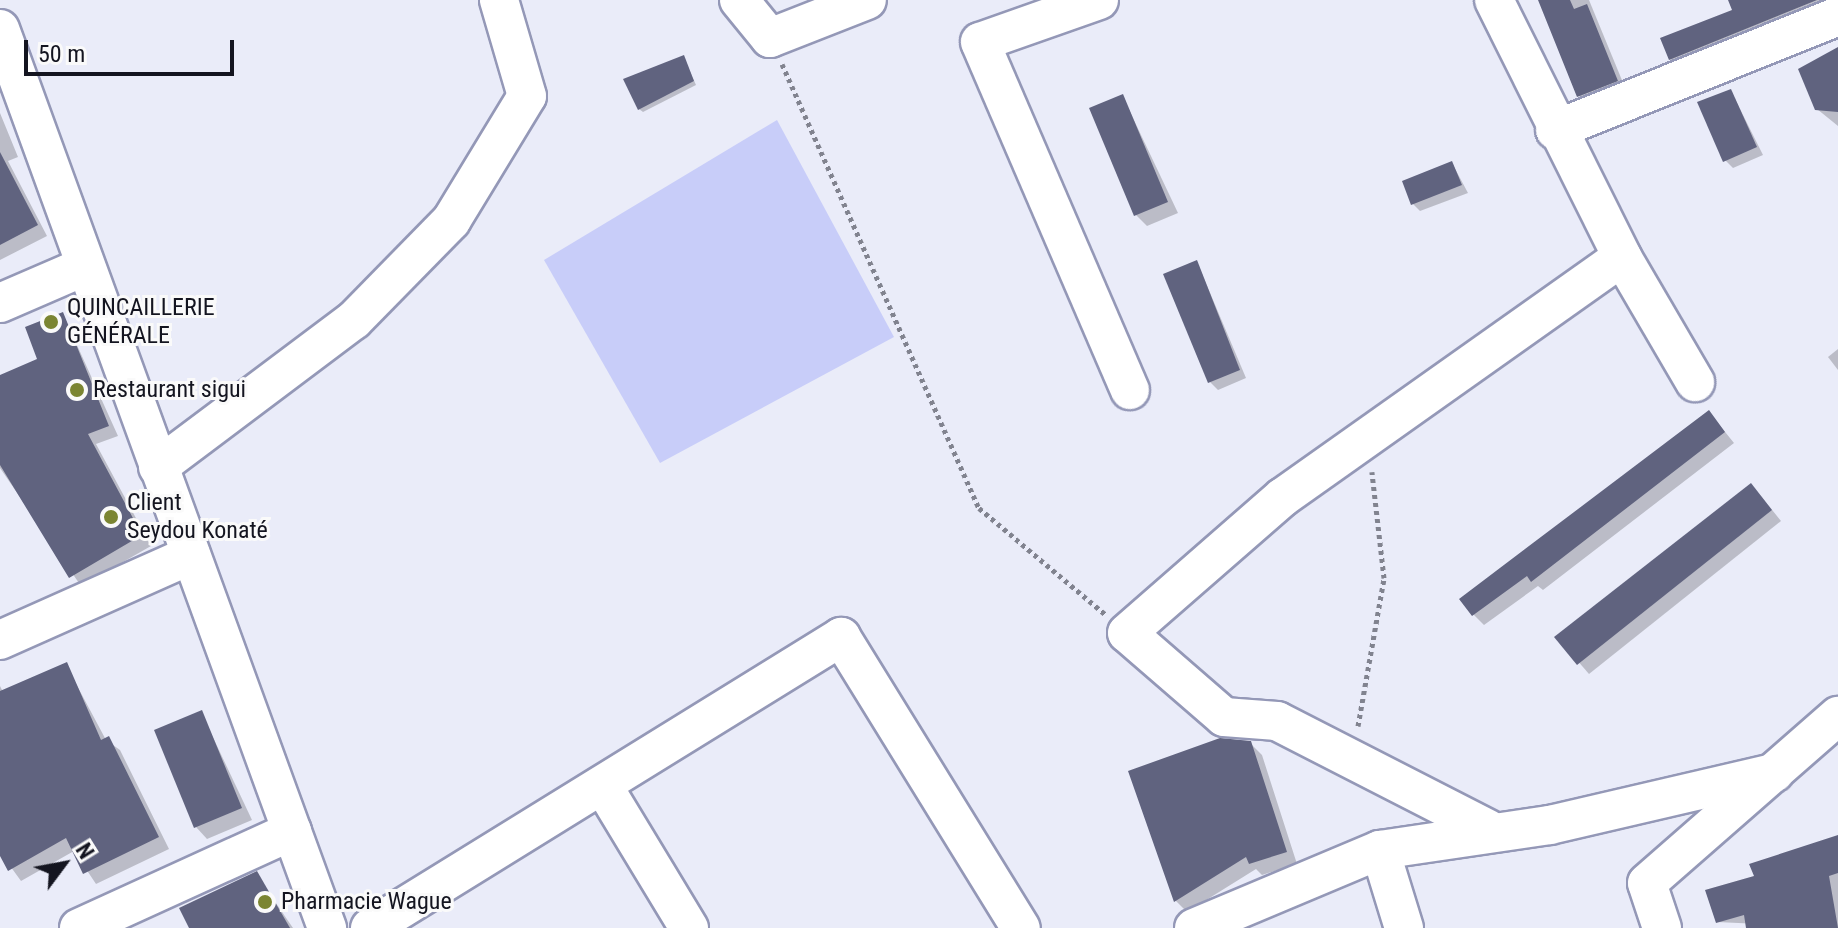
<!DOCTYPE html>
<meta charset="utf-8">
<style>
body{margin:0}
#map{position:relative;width:1838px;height:928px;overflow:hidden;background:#eaecf9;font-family:"Roboto Condensed",sans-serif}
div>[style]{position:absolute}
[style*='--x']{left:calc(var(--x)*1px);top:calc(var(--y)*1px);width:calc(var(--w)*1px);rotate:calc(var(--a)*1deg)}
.green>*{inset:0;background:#c8cdf9}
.shadow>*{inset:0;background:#0003}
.building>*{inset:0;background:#60637f}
.path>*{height:5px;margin-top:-2.5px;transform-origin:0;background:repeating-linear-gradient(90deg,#81838f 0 4px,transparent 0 8px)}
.roads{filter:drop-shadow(2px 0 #9498b7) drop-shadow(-2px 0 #9498b7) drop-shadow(0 2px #9498b7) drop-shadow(0 -2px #9498b7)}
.minor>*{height:38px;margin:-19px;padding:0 19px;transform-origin:19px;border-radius:19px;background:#fff}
.dots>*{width:22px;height:22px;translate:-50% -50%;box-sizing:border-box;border:4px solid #fafafa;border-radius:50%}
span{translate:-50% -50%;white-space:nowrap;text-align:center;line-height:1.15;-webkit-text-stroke:6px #fafafa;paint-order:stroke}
.poi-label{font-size:24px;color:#141520}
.left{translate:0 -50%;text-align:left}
.north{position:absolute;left:24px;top:824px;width:80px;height:80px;-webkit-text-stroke:6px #fafafa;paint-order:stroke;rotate:58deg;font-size:22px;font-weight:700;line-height:32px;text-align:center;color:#141520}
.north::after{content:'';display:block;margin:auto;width:28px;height:36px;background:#141520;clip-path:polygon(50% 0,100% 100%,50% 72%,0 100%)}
.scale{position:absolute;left:24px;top:40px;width:210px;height:36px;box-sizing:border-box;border:4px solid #141520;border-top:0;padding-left:10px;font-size:24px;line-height:28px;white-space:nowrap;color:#141520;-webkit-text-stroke:6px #fafafa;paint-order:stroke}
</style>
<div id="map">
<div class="green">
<i style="clip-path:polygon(777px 120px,894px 337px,660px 463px,544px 260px)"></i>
</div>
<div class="shadow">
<i style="clip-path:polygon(1541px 0,1589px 0,1626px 90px,1588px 106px,1579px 96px)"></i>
<i style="clip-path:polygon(1730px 0,1838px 0,1680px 69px,1670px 59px,1735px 11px)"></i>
<i style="clip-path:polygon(1838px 49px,1838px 126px,1817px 109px)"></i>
<i style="clip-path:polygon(684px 58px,696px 85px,643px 112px,639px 109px)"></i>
<i style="clip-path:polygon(1731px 91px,1763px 155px,1733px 168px,1725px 160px)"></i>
<i style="clip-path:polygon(1123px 97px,1178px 213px,1147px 226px,1135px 214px)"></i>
<i style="clip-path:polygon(0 113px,18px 157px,8px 161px,47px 236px,0 260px)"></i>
<i style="clip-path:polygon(1452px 163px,1468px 193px,1420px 211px,1413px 204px)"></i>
<i style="clip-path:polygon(1197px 262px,1246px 378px,1218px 390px,1210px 382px)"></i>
<i style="clip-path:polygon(63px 314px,118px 436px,96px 444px,151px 546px,81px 586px,0 468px,0 377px,40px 360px)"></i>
<i style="clip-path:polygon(1838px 349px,1838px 370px,1828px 357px)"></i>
<i style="clip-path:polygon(1709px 412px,1734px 443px,1543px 590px,1538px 586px,1484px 625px,1474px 615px,1462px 600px)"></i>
<i style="clip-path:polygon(1760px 495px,1781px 521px,1589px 674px,1557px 637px)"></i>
<i style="clip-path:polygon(66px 665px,106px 740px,120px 750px,169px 849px,96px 884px,74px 851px,21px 881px,0 852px,0 686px,3px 692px)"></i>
<i style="clip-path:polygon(201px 712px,252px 820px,207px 839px,196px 827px)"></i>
<i style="clip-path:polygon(1250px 743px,1262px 755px,1297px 864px,1262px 875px,1256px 869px,1187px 912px,1175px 900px)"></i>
<i style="clip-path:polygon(1838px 837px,1838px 928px,1717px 922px,1756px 877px)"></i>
<i style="clip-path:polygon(256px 874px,293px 928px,191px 928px)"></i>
</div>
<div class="building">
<i style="clip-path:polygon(1538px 0,1570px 0,1574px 9px,1587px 4px,1618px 81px,1577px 97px)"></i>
<i style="clip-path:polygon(1728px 0,1817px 0,1669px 60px,1660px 38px,1732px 10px)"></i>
<i style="clip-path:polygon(1838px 47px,1838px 112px,1815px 110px,1798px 69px)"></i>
<i style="clip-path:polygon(684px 55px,694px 81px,638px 110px,623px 79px)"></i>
<i style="clip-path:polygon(1731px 89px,1757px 147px,1723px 162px,1697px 102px)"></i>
<i style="clip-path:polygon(1123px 94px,1168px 202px,1134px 216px,1089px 108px)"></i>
<i style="clip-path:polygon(0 152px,38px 225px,0 245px)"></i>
<i style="clip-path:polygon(1452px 161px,1462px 185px,1411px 205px,1402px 181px)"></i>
<i style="clip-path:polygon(1197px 260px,1240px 370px,1208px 383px,1163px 274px)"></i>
<i style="clip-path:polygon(63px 312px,109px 426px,88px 434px,142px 535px,69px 578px,0 465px,0 375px,37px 359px,25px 327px)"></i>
<i style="clip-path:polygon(1709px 410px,1725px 432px,1531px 582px,1527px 576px,1472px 616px,1459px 599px)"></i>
<i style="clip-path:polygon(1751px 483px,1772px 510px,1577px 665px,1554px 637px)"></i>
<i style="clip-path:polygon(67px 662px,101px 740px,109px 736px,159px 837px,83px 874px,66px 838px,8px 871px,0 856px,0 691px)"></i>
<i style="clip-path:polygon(202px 710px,242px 808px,194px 828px,154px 730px)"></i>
<i style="clip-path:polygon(1220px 738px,1251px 741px,1287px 852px,1249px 864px,1246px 857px,1174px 902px,1128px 771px)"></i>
<i style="clip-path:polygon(1838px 835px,1838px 873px,1829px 876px,1838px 928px,1746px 928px,1744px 915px,1716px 923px,1705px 890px,1754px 876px,1749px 864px)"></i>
<i style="clip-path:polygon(257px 871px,290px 928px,189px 928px,179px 908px)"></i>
</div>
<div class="path">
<i style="--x:782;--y:64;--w:486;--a:66.1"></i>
<i style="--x:979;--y:508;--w:165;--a:40.1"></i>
<i style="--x:1358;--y:726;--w:150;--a:-80"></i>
<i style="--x:1384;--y:578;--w:107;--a:-96.5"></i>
</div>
<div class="roads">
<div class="minor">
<i style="--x:739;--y:0;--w:49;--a:50.8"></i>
<i style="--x:770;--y:38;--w:104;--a:-21.4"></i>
<i style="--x:1099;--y:0;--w:126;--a:160.6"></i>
<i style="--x:980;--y:42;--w:379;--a:66.7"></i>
<i style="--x:1494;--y:0;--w:287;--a:63.5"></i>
<i style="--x:1622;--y:257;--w:145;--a:59.7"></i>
<i style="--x:0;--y:29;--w:957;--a:70.01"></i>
<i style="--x:1555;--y:130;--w:305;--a:-21.9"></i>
<i style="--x:0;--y:303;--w:90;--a:-23.4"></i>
<i style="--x:158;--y:467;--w:245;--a:-36.9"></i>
<i style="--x:354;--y:320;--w:139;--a:-45.6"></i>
<i style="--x:451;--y:221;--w:146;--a:-58.7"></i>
<i style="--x:527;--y:96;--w:100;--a:-106.3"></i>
<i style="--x:0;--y:640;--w:209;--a:-24"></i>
<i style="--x:603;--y:786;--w:166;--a:58.8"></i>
<i style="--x:1488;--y:829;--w:237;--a:-152.9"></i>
<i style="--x:1277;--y:721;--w:53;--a:-175.7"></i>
<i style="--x:1224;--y:717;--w:128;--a:-139.1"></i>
<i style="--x:1127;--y:633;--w:207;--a:-41.1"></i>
<i style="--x:1283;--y:497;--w:415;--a:-35.3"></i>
<i style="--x:1380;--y:850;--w:82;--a:72.9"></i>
<i style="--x:79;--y:928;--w:234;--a:-24.5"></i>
<i style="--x:370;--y:928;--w:554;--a:-31.71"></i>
<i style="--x:841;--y:637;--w:342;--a:58.3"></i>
<i style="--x:1194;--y:928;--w:202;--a:-22.8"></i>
<i style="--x:1380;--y:850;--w:172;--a:-8.4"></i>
<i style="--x:1550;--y:825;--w:230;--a:-13.1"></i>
<i style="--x:1662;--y:928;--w:47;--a:-108.4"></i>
<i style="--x:1647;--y:883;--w:254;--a:-41.2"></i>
</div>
</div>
<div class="dots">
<i style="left:51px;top:322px;background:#7b8532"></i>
<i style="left:77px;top:390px;background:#7b8532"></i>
<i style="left:111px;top:517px;background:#7b8532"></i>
<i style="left:265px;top:902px;background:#7b8532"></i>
</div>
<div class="poi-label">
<span class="left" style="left:67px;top:322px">QUINCAILLERIE<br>GÉNÉRALE</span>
<span class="left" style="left:93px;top:390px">Restaurant sigui</span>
<span class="left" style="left:127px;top:517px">Client<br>Seydou Konaté</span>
<span class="left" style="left:281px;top:902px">Pharmacie Wague</span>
</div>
<div class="north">N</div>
<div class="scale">50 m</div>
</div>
